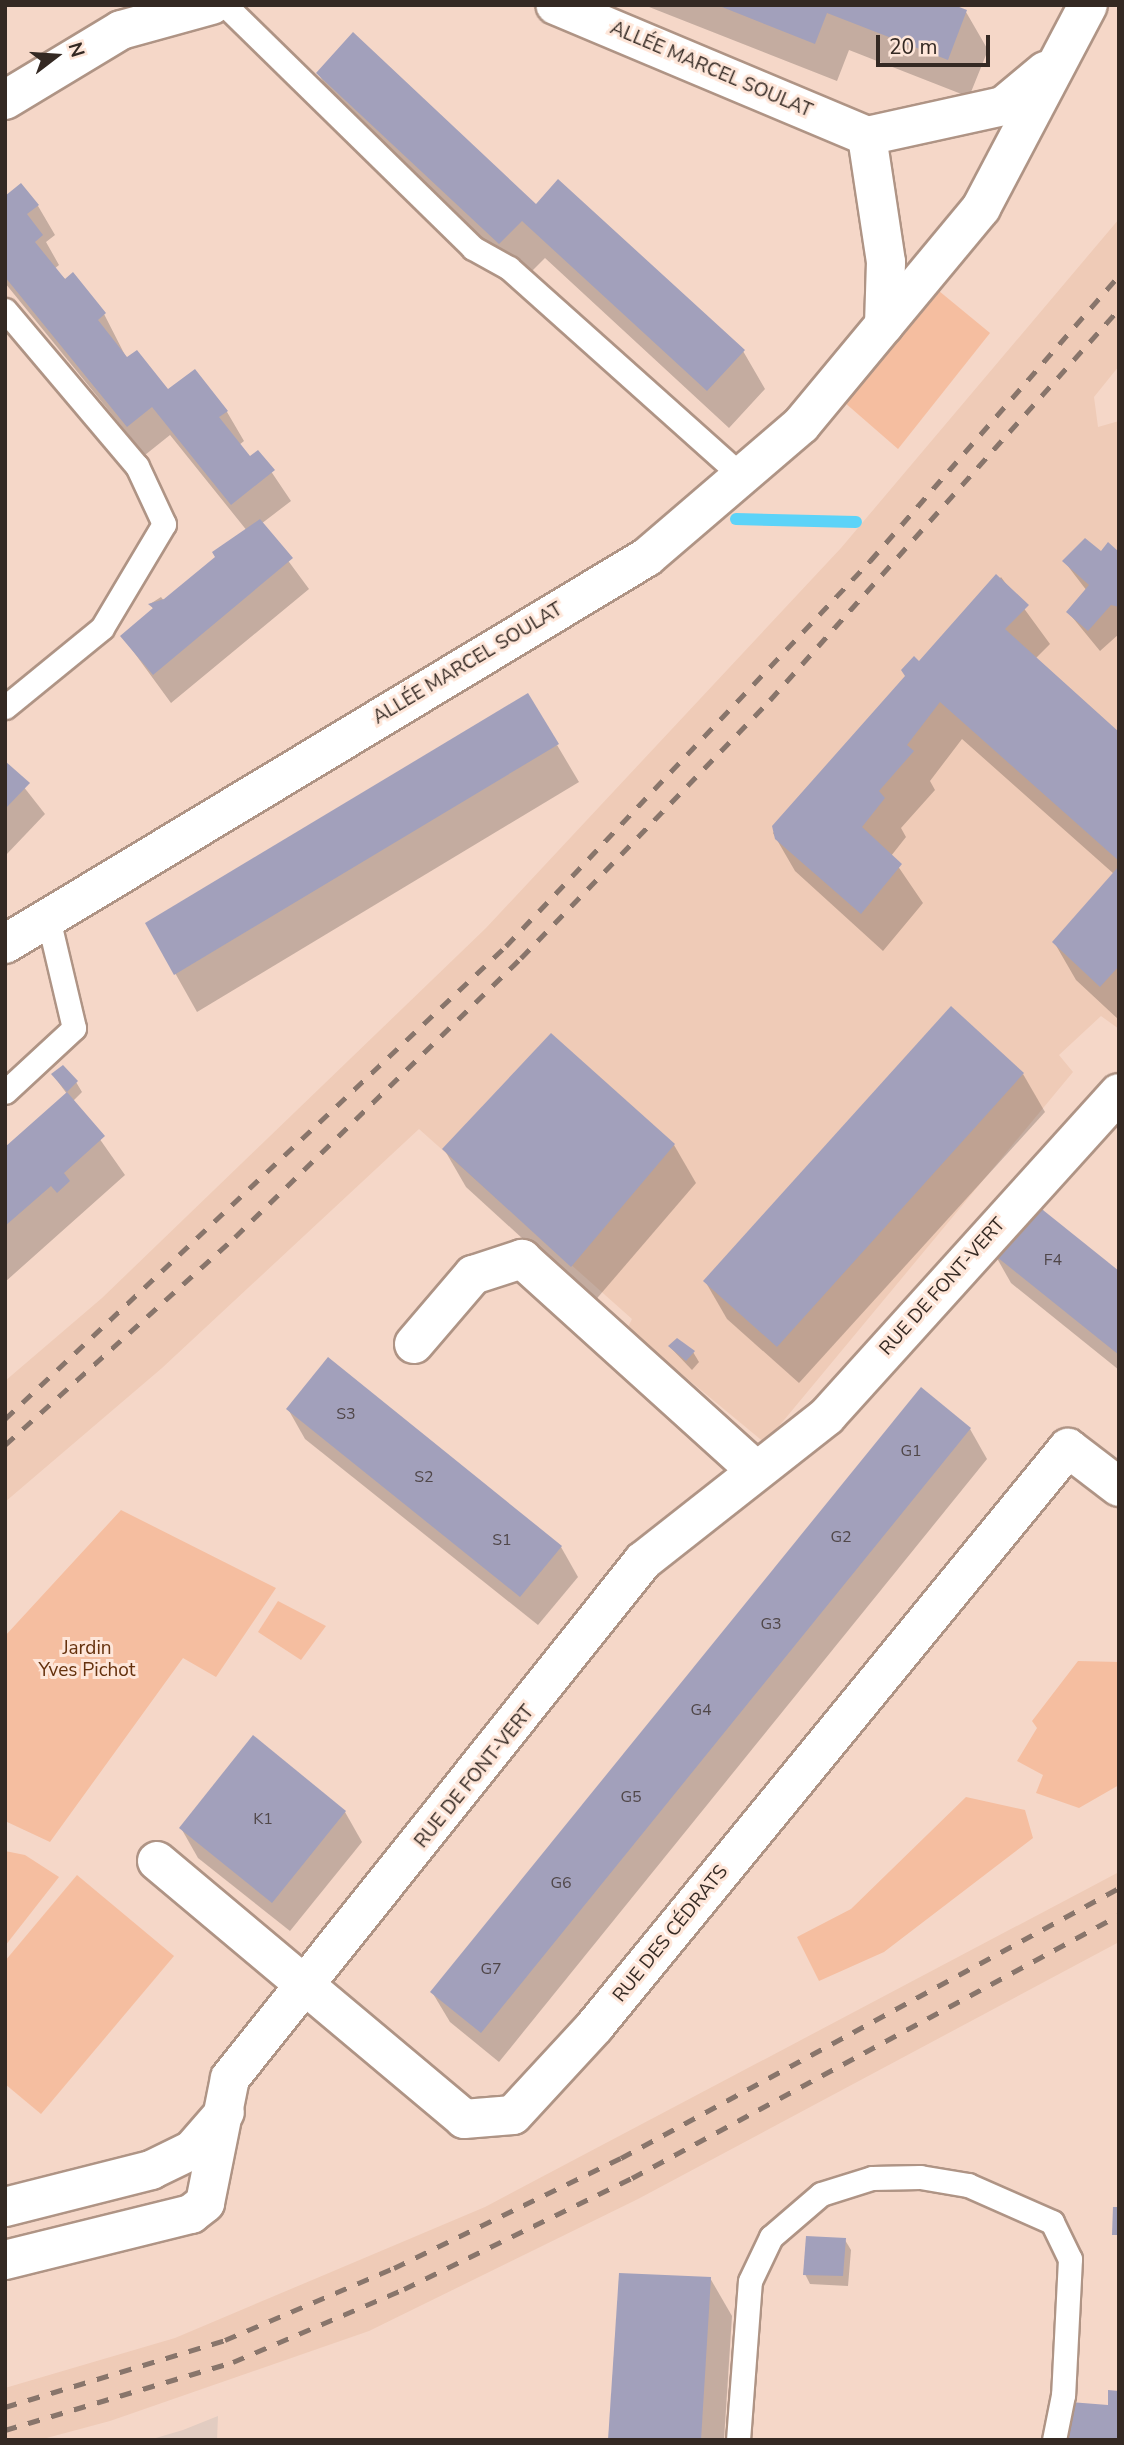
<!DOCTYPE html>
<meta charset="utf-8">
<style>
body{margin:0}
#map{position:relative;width:1124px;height:2445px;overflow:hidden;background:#f5d7c8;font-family:"Nunito Sans",sans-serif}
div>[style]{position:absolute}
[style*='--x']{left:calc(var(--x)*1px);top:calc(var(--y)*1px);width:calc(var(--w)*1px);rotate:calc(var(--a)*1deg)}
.commercial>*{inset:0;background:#e2ccc1}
.built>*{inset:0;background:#efcbb7}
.green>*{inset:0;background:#f5bea0}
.shadow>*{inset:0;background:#0003}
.stream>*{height:12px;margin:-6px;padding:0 6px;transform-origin:6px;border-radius:6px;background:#5cd3f8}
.building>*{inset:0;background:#a2a0bb}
.roads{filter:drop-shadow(2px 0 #af9485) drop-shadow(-2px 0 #af9485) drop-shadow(0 2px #af9485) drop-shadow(0 -2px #af9485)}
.lane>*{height:23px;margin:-11.5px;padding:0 11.5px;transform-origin:11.5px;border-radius:11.5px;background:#fff}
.street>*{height:38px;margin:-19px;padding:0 19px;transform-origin:19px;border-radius:19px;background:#fff}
.rail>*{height:5px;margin-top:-2.5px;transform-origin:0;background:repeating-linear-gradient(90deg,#88756b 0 12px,transparent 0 24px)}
span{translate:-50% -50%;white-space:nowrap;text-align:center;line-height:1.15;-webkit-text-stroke:6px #fee6d9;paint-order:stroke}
.number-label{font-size:16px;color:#504749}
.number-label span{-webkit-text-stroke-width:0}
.street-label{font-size:19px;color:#342923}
.park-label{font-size:19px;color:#65310d}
.frame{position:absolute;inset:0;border:7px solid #342923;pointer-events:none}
.north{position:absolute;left:21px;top:21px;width:70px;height:70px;-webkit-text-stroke:5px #fee6d9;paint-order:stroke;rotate:73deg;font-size:19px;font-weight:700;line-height:28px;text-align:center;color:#342923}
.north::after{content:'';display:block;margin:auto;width:24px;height:32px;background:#342923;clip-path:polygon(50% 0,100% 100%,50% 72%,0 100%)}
.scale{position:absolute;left:876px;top:35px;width:114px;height:32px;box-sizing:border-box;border:4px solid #342923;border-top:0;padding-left:9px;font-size:21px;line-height:24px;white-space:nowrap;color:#342923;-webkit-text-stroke:5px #fee6d9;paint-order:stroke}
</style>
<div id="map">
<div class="commercial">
<i style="clip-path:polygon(218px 2416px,217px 2440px,149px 2440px,183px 2430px)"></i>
</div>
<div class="built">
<i style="clip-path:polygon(1119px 219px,1119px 366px,1094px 397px,1098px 427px,1119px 421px,1119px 1029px,1101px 1016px,1059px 1055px,1073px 1072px,765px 1443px,627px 1329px,632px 1319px,419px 1129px,162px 1368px,5px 1502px,5px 1381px,102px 1298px,486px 928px,841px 548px)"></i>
<i style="clip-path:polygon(1119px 1872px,1119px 1942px,638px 2199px,369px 2331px,110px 2421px,39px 2440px,5px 2440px,5px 2388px,175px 2338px,485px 2207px)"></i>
</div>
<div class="green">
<i style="clip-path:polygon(939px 291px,990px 333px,898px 449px,844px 402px)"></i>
<i style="clip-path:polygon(121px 1510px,276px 1588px,216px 1677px,183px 1658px,50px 1842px,5px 1821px,5px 1636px)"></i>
<i style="clip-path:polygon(278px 1601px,326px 1626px,301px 1660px,258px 1632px)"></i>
<i style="clip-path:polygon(1078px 1661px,1119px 1662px,1119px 1785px,1079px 1808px,1036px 1793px,1043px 1775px,1017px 1761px,1037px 1728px,1032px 1721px)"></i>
<i style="clip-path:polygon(966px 1797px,1025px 1810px,1033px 1838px,884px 1952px,819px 1981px,797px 1937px,851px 1909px)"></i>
<i style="clip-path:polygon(5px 1851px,25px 1855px,59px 1877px,5px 1946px)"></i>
<i style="clip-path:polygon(77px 1875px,174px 1956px,41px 2114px,5px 2084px,5px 1961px)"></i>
</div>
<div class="shadow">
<i style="clip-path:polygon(644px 5px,950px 5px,966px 12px,988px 50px,969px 97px,849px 50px,837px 81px)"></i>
<i style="clip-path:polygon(318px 73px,537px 206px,743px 351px,765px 389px,729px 428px,545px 258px,522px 281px,340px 111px)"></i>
<i style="clip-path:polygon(5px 198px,38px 206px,55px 235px,46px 242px,59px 265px,54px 269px,104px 314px,127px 359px,168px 392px,195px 371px,227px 412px,244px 441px,239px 445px,249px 458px,258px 452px,291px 501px,261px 524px,309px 589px,171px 703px,122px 636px,154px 610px,150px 604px,161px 597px,164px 601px,248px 532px,170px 435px,145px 455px,5px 283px)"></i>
<i style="clip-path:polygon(1101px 553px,1119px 554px,1119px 634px,1100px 651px,1068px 612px,1087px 591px,1064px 561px)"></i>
<i style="clip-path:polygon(1001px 577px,1050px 644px,1035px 659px,1119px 734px,1119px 1020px,1076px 980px,1054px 942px,1114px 874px,962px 739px,930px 781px,935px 790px,901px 828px,906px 837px,891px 856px,923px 903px,883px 951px,795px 871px,773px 833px)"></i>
<i style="clip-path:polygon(557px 745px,579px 782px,197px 1012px,147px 923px)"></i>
<i style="clip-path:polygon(5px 763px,45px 814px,5px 856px)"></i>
<i style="clip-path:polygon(1023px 1074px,1045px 1112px,799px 1383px,727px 1319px,705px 1281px)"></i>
<i style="clip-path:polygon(53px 1075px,76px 1082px,82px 1092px,73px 1101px,125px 1175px,5px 1282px,5px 1149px,67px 1094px)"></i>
<i style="clip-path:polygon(674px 1145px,696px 1183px,593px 1303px,466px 1187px,444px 1149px)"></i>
<i style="clip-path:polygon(994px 1253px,1119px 1274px,1119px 1370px,1011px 1283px)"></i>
<i style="clip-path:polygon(670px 1347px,693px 1352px,699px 1362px,692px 1370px)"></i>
<i style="clip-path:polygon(921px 1389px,970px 1429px,987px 1459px,499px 2062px,450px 2022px,432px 1992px)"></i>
<i style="clip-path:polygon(288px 1409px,561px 1547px,578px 1577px,538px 1625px,305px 1439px)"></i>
<i style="clip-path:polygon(345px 1812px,362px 1842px,290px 1931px,198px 1858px,181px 1828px)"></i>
<i style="clip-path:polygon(845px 2240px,851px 2250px,848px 2286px,810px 2284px,805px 2274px)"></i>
<i style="clip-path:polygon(710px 2278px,732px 2316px,724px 2440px,610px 2440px)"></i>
</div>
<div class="stream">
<i style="--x:736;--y:519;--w:120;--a:1.4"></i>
</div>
<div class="building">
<i style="clip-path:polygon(717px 5px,954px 5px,967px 10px,948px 60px,827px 13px,815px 44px)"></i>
<i style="clip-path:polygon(353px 32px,536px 204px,558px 179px,745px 350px,707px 391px,522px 221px,499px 244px,316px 73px)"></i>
<i style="clip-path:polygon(21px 183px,39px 205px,27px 214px,43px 235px,35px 242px,65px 279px,73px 272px,106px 313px,98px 320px,127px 357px,137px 350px,168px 389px,195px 369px,228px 411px,219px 417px,250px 456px,258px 450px,275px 470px,231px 505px,152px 407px,127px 427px,5px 277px,5px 196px)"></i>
<i style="clip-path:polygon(260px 519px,293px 558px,153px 675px,120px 636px,153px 608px,148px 604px,164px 599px,215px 557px,212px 552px)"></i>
<i style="clip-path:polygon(1085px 538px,1101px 551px,1108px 542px,1119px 552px,1119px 607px,1111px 605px,1088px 631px,1066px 612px,1089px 585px,1062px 561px)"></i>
<i style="clip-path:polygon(996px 574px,1029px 605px,1005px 629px,1119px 732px,1119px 861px,940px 702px,907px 745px,914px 751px,879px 791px,885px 798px,862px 827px,902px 864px,861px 914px,775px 839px,772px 826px,905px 676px,901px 670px,914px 656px,919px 661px)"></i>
<i style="clip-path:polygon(528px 693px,559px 744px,174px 975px,145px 923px)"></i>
<i style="clip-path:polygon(5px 761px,30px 783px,5px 809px)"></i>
<i style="clip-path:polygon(1119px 866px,1119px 966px,1100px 987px,1052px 942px)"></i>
<i style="clip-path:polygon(951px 1006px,1024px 1073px,777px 1347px,703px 1281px)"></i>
<i style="clip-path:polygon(551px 1033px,675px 1144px,571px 1267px,442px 1149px)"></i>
<i style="clip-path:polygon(63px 1065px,78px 1081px,67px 1092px,51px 1074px)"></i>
<i style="clip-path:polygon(67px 1092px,105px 1136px,64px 1173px,70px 1181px,57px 1193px,51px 1186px,5px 1226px,5px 1147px)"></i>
<i style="clip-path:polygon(1033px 1202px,1119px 1271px,1119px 1355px,992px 1253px)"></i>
<i style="clip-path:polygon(677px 1338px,695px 1351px,686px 1361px,668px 1346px)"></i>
<i style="clip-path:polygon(328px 1357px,562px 1546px,520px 1597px,286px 1409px)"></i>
<i style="clip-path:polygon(921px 1387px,971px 1428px,481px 2033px,430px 1992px)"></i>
<i style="clip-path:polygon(253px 1735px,346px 1811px,272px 1903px,179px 1828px)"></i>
<i style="clip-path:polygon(1113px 2207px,1119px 2207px,1119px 2235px,1112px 2235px)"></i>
<i style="clip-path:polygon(806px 2236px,846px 2238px,843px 2276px,803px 2275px)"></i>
<i style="clip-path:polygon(619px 2273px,711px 2277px,701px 2440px,608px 2440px)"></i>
<i style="clip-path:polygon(1108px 2390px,1119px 2391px,1119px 2440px,1068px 2440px,1070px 2402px,1108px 2405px)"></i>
</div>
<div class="roads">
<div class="lane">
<i style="--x:225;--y:5;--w:347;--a:44.4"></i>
<i style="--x:473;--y:248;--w:41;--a:29.1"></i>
<i style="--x:509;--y:268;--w:312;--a:41.8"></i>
<i style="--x:5;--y:310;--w:204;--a:49.8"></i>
<i style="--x:137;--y:466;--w:64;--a:65"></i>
<i style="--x:164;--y:524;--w:121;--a:120.8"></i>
<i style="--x:102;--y:628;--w:125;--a:140.8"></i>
<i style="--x:5;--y:1092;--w:94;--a:-42.8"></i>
<i style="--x:74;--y:1028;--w:113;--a:-103.3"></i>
<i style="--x:738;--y:2440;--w:159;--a:-85.7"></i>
<i style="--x:750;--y:2281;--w:49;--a:-64.5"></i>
<i style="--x:771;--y:2237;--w:66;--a:-40.7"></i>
<i style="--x:821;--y:2194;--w:53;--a:-17.4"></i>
<i style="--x:872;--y:2178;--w:48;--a:-1.2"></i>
<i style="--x:920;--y:2177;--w:49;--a:9.5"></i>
<i style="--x:968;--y:2185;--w:92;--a:23.8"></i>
<i style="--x:1052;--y:2222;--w:41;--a:64.1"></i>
<i style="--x:1070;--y:2259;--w:136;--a:92.9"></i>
<i style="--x:1063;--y:2395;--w:46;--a:101.3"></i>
</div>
<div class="street">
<i style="--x:5;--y:100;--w:135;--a:-31.1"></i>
<i style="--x:121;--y:30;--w:94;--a:-15.4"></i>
<i style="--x:867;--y:136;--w:139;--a:-12.4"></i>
<i style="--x:1003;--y:106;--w:55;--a:-39.8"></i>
<i style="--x:884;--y:325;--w:152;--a:-50.3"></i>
<i style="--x:981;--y:208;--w:229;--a:-62.2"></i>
<i style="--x:5;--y:944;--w:750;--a:-31.08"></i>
<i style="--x:647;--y:557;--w:203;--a:-40.6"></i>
<i style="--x:801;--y:425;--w:130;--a:-50.3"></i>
<i style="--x:884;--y:325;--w:63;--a:-88.2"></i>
<i style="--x:886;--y:262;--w:127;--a:-98.6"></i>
<i style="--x:867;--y:136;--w:338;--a:-157.2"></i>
<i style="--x:414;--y:1344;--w:91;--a:-49.5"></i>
<i style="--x:473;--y:1275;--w:52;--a:-18.1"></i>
<i style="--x:522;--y:1259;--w:316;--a:42.1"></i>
<i style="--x:157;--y:1861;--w:401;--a:40"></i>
<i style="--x:464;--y:2119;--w:49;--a:-4.7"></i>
<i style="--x:513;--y:2115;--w:121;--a:-47.3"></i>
<i style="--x:595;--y:2026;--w:747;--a:-50.71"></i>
<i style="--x:1068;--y:1448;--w:64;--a:37.4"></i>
<i style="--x:5;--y:2207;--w:151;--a:-14.2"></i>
<i style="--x:151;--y:2170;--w:46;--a:-26"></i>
<i style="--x:192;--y:2150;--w:50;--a:-49"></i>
<i style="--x:5;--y:2260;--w:192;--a:-13.9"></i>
<i style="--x:191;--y:2214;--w:18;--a:-38"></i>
<i style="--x:205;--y:2203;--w:127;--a:-78.7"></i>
<i style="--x:230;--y:2078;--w:662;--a:-51.38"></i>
<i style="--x:643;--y:1561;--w:234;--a:-38.2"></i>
<i style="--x:827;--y:1416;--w:435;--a:-47.9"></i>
</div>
</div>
<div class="rail">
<i style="--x:5;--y:1419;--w:689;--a:-43.35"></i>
<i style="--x:506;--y:946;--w:530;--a:-46.61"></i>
<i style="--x:870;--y:561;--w:378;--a:-48.9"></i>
<i style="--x:5;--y:1445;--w:310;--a:-42.1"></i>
<i style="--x:235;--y:1237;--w:400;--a:-44.3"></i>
<i style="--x:521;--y:958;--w:359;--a:-46"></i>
<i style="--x:770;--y:700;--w:524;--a:-48.25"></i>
<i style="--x:5;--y:2407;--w:230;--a:-16.9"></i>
<i style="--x:225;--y:2340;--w:184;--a:-23.1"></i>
<i style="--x:394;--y:2268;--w:252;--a:-25.9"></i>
<i style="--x:621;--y:2158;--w:566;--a:-28.47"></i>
<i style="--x:5;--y:2430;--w:238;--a:-16.6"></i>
<i style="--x:233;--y:2362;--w:186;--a:-23.1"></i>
<i style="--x:404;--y:2289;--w:254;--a:-26"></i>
<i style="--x:632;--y:2178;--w:553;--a:-28.37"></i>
</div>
<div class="number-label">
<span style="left:1053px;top:1260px">F4</span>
<span style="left:346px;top:1414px">S3</span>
<span style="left:911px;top:1451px">G1</span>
<span style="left:424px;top:1477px">S2</span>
<span style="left:841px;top:1537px">G2</span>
<span style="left:502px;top:1540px">S1</span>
<span style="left:771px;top:1624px">G3</span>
<span style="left:701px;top:1710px">G4</span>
<span style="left:631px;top:1797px">G5</span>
<span style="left:263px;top:1819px">K1</span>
<span style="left:561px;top:1883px">G6</span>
<span style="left:491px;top:1969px">G7</span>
</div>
<div class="street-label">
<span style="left:711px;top:70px;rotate:23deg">ALLÉE MARCEL SOULAT</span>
<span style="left:468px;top:664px;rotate:-31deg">ALLÉE MARCEL SOULAT</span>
<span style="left:943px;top:1287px;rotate:-48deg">RUE DE FONT-VERT</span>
<span style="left:475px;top:1777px;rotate:-51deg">RUE DE FONT-VERT</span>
<span style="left:671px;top:1934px;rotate:-51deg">RUE DES CÉDRATS</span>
</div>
<div class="park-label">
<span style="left:87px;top:1660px">Jardin<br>Yves Pichot</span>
</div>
<div class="frame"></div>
<div class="north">N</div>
<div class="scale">20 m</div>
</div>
